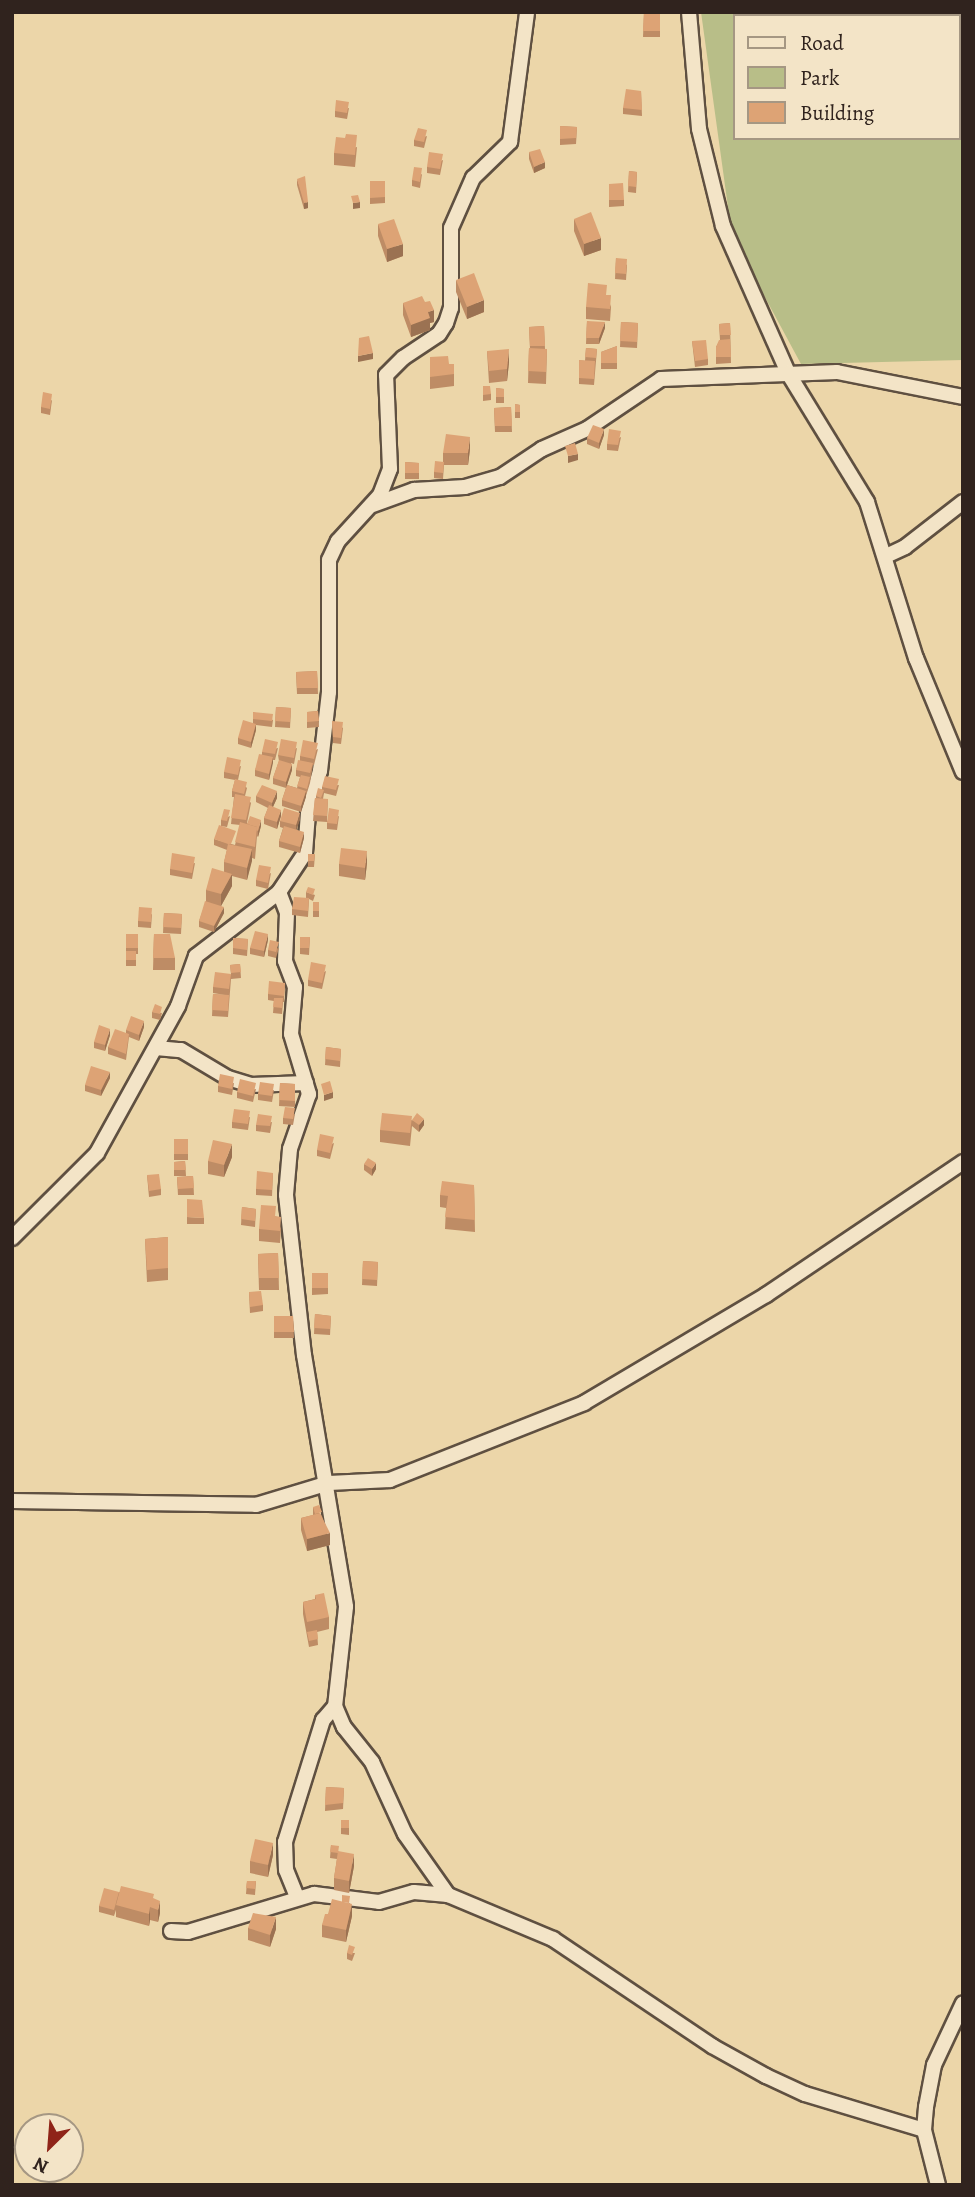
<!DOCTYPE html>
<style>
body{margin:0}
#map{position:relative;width:975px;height:2197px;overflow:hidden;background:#ecd6a9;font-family:Alegreya,serif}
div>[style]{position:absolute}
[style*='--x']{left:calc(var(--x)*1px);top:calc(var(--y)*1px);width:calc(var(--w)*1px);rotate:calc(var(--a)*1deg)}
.green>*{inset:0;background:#b8be88}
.roads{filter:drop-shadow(2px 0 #5f5041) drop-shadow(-2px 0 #5f5041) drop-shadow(0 2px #5f5041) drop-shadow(0 -2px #5f5041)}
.minor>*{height:14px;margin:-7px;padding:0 7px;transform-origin:7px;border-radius:7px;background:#f3e4c7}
.wall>*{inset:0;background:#be8c65}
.shaded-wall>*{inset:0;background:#9b7252}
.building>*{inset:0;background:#dda375}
span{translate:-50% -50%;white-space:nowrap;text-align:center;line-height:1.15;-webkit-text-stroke:5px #f3e4c7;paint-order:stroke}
.frame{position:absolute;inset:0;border:14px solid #30231e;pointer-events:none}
.legend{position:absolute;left:733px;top:14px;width:228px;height:126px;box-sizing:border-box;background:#f3e4c7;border:2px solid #a59783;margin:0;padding:9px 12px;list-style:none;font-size:21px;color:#30231e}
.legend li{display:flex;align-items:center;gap:14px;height:35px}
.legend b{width:35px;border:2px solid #a59783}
.north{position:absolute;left:14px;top:2113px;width:70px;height:70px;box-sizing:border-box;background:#f3e4c7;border:2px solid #a59783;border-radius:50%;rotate:205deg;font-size:19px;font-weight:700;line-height:28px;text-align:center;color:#30231e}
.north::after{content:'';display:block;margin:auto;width:24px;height:32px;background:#8f2418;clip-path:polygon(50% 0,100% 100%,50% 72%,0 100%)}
</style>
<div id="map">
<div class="green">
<i style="clip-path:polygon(evenodd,701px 12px,963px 12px,963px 360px,801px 364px,732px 236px,701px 12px,735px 16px,959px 16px,959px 138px,735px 138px,735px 16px)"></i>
</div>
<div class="roads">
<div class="minor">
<i style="--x:689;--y:12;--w:117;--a:85.1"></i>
<i style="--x:699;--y:129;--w:100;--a:76.1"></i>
<i style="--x:723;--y:226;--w:161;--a:66.1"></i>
<i style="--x:788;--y:373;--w:151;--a:58.5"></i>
<i style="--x:867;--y:502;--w:164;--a:72.6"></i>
<i style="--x:916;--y:658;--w:123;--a:67.6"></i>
<i style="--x:373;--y:505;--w:44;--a:-20.1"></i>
<i style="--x:414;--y:490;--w:51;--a:-3.4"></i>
<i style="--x:465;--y:487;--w:36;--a:-16"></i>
<i style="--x:500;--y:477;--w:50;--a:-33.7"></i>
<i style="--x:542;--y:449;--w:49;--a:-24"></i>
<i style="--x:587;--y:429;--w:89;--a:-34"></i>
<i style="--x:661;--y:379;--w:176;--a:-2.3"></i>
<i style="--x:837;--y:372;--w:128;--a:11.2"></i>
<i style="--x:886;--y:556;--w:21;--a:-25"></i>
<i style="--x:905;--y:547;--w:73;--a:-37.8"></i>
<i style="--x:279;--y:892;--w:22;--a:69"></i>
<i style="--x:287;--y:913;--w:48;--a:92.4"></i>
<i style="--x:285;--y:961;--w:28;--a:69"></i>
<i style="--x:295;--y:987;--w:47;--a:94.9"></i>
<i style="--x:291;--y:1034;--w:63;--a:73.3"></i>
<i style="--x:309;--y:1094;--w:58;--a:109.1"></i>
<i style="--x:290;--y:1149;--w:46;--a:95"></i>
<i style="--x:286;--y:1195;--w:161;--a:83.6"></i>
<i style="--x:304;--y:1355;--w:255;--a:80.5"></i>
<i style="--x:346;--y:1607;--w:100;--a:96.3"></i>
<i style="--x:335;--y:1706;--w:23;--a:67"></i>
<i style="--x:344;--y:1727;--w:45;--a:51.3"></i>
<i style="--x:372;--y:1762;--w:79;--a:65.4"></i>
<i style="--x:405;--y:1834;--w:75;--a:54.8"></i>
<i style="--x:448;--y:1895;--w:114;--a:22.7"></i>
<i style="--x:553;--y:1939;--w:192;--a:33.9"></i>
<i style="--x:712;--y:2046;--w:62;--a:29.1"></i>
<i style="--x:766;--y:2076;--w:43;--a:24.8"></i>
<i style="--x:805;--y:2094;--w:124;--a:16.8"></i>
<i style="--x:156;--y:1048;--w:25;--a:5"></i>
<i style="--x:181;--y:1050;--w:55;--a:30.8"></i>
<i style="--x:228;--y:1078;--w:24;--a:17"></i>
<i style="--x:251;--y:1085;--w:55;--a:-2.1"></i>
<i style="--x:12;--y:1238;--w:120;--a:-45"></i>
<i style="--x:97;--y:1153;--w:168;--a:-61.1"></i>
<i style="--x:178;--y:1006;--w:53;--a:-70.2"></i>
<i style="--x:196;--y:956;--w:105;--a:-37.6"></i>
<i style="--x:279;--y:892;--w:47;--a:-56.3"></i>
<i style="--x:305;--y:853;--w:40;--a:-85.7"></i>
<i style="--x:308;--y:813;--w:44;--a:-74.1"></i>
<i style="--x:320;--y:771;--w:80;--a:-83.5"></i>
<i style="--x:329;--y:692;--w:132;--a:-90"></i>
<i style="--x:329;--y:560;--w:21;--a:-65"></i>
<i style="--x:338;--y:541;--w:62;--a:-47.6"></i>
<i style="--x:380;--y:495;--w:28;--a:-69"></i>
<i style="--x:390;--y:469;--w:94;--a:-92.4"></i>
<i style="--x:386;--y:375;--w:24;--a:-45"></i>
<i style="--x:403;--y:358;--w:43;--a:-33.7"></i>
<i style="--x:439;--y:334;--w:13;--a:-58"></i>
<i style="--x:446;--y:323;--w:16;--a:-72"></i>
<i style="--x:451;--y:308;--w:80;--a:-90"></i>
<i style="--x:451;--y:228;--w:55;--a:-66.3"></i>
<i style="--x:473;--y:178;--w:52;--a:-44.2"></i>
<i style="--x:510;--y:142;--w:131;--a:-82.5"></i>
<i style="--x:12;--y:1501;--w:244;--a:0.9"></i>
<i style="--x:256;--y:1505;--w:76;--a:-16.8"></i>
<i style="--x:329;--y:1483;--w:61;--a:-2.8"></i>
<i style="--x:390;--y:1480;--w:209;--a:-21.6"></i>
<i style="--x:584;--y:1403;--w:212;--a:-30.7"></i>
<i style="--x:766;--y:1295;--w:238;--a:-34"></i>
<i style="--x:297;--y:1897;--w:29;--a:-112"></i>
<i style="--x:286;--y:1870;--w:28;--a:-92"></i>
<i style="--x:285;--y:1842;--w:128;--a:-72.7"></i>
<i style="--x:323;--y:1720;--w:18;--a:-49"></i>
<i style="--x:171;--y:1931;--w:17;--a:3"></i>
<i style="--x:188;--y:1932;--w:132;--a:-16.8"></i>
<i style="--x:314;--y:1894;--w:65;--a:7"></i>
<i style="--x:379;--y:1902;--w:36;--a:-16"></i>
<i style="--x:414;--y:1892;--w:34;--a:5"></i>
<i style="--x:938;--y:2185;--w:57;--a:-104.3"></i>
<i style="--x:924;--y:2130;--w:23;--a:-85"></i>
<i style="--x:926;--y:2107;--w:43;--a:-79.2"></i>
<i style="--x:934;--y:2065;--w:68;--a:-64.9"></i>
</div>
</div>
<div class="wall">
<i style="clip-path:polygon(644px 12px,660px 12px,660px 37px,643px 37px)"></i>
<i style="clip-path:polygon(641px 91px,642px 116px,623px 114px,623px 108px)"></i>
<i style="clip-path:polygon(349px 108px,347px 119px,335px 117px,335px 111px)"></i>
<i style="clip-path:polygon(560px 126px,577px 127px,576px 144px,560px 145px)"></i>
<i style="clip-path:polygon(427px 136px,424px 148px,414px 146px,414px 140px)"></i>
<i style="clip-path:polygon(357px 147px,355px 167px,334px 165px,334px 153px)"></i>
<i style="clip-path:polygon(529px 152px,545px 168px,534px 173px,529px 159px)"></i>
<i style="clip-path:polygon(443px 160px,440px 175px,427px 173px,427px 167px)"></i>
<i style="clip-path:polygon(629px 171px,637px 172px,636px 193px,628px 192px)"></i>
<i style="clip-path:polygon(422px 174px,420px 188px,412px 186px,412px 180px)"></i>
<i style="clip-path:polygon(297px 179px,308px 208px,304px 209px,297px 185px)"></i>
<i style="clip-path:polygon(370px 181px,385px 181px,385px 203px,370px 204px)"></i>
<i style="clip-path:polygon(609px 184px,624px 200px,624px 206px,609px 207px)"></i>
<i style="clip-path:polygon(574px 219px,601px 250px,584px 256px,574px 231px)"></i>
<i style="clip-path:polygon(378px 224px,403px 256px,387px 262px,378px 236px)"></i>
<i style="clip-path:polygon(616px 258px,627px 265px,626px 280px,615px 279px)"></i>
<i style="clip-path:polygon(456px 280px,484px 312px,467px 319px,456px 292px)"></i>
<i style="clip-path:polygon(607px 295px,611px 307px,610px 321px,586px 319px,586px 307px)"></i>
<i style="clip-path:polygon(425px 302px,434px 322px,430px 323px,430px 330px,411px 337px,403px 315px,403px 303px)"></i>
<i style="clip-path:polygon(587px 321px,605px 328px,599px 344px,586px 344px)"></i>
<i style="clip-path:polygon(621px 322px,638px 323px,637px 348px,620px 347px)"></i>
<i style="clip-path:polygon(730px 323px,731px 363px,716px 364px,716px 347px,720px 340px,719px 324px)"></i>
<i style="clip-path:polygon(544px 326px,545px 349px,547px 349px,546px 384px,528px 383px,529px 348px,530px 349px,529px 327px)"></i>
<i style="clip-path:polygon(692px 341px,708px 359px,708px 365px,695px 367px)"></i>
<i style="clip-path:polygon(617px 346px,617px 369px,601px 369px,601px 352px)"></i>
<i style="clip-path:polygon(586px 348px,597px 349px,594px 385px,579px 384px,579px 360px,585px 361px)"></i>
<i style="clip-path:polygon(487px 351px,509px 362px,507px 381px,489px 383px)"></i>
<i style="clip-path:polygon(430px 357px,449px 364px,454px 364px,454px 386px,430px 389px)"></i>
<i style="clip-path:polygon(483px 386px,491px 394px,491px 400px,483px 401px)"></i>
<i style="clip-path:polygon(496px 388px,504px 389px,504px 403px,496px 403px)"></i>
<i style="clip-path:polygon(52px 400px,50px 415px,41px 413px,41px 407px)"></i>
<i style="clip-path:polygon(515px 404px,520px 405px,520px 418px,515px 418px)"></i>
<i style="clip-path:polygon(511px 407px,512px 432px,495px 432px,494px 408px)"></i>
<i style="clip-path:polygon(604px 435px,599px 449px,587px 444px,587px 438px)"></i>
<i style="clip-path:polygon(621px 437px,618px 451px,607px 450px,607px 444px)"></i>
<i style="clip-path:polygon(470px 449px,468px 465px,444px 465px,443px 479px,434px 478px,434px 472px,443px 462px,443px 453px)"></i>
<i style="clip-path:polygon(405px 462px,419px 463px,419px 479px,405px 479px)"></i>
<i style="clip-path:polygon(317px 671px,318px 694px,297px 694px,296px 672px)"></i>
<i style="clip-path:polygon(276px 707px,291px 708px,290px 728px,275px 727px)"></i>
<i style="clip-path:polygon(318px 711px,319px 727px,307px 728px,307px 712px)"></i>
<i style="clip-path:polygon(253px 712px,273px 720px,272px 727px,256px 725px,256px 730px,251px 748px,238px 744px,238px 738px,253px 723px)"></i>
<i style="clip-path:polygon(332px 721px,343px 728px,341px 744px,333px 743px)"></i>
<i style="clip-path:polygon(278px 748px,275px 760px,273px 760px,269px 780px,255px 776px,255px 770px,262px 754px,262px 752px)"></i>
<i style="clip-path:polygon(297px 748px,294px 764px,291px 763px,292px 770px,287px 785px,297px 788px,300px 777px,296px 776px,296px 770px,300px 760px,300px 756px,318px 749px,314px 765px,313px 765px,310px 783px,301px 812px,282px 806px,282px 800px,286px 788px,273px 784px,273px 778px,279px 761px,278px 755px)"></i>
<i style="clip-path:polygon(241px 766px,238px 780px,247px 788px,245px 796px,251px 803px,247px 823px,261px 826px,258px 837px,257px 836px,255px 859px,252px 858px,247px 880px,232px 876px,232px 886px,221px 906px,224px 913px,214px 932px,199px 927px,199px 921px,206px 902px,206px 890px,224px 872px,224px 862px,227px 850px,214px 845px,214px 839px,235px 845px,240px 825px,231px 824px,234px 797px,232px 797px,232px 791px,235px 780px,224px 778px,224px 772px)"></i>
<i style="clip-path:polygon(339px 785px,336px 796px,324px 793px,323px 799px,328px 799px,327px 821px,339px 816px,337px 830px,327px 829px,327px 822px,313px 821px,315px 798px,316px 798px,316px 796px,322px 789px,322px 787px)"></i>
<i style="clip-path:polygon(256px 796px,277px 798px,273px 807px,281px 816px,277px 829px,264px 824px,264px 818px,268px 808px,256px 802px)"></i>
<i style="clip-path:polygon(230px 816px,227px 827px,221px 826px,221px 820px)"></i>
<i style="clip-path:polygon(300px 819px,296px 830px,304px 838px,300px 853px,279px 847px,279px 841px,283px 828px,280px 827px,280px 821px)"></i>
<i style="clip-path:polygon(308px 854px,315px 854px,314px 867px,308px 867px)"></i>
<i style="clip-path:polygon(195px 863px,192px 879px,170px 875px,170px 869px)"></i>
<i style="clip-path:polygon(367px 863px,365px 880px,339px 876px,339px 864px)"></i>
<i style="clip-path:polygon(271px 873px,268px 889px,256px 886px,256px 880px)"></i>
<i style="clip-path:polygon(306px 892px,315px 895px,313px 901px,309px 899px,308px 917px,292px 915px,292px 909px,306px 898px)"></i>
<i style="clip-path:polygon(313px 902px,319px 902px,319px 917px,313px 917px)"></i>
<i style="clip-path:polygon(164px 913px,182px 914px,181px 934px,163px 933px)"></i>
<i style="clip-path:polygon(152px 914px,151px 928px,138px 927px,138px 921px)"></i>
<i style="clip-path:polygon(126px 934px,138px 934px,138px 954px,136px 954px,136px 966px,126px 966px)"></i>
<i style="clip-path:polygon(154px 934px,175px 958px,175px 970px,153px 970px)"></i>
<i style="clip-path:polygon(300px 937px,310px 937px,309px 955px,300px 954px)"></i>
<i style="clip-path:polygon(233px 938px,248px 939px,247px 956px,233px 954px)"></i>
<i style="clip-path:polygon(268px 940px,264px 957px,250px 954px,250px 948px)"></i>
<i style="clip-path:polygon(279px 948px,276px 958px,268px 956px,268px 950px)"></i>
<i style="clip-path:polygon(240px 964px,241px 978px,231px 979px,228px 1017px,212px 1016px,213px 994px,225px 995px,213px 993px,213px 987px,231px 974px,230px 965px)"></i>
<i style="clip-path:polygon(326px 971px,322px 989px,308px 986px,308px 980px)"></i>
<i style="clip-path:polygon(285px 983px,284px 1002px,283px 1002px,282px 1014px,273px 1013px,274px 1001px,268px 1000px,268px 994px)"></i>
<i style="clip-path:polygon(152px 1012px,162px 1013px,160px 1020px,152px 1018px)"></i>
<i style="clip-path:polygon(144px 1027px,139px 1041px,129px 1037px,126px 1060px,108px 1054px,108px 1047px,126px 1033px,126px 1030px)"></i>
<i style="clip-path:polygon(110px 1035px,105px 1051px,94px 1048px,94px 1042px)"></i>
<i style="clip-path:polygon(326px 1047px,341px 1049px,340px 1067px,325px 1065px)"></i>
<i style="clip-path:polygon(110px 1078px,101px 1096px,85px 1091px,85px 1085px)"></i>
<i style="clip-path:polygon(234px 1083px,232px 1095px,218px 1092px,218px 1086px)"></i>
<i style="clip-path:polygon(280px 1083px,295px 1084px,295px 1107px,279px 1106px)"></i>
<i style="clip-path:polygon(256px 1089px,253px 1102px,237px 1098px,237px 1092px)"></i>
<i style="clip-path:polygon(274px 1090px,272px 1102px,258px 1100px,258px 1094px)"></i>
<i style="clip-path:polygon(295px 1114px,293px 1125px,283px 1124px,283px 1118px)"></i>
<i style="clip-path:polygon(250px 1117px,248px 1130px,232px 1128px,232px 1122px)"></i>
<i style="clip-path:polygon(412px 1120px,424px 1125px,419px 1132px,412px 1126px,410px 1146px,380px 1142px,380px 1130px)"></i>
<i style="clip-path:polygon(272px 1122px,270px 1133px,256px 1131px,256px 1125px)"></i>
<i style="clip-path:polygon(174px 1139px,188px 1139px,188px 1160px,174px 1160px)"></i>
<i style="clip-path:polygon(334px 1143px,330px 1159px,317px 1156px,317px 1150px)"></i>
<i style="clip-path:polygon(232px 1157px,224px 1177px,208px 1174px,208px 1161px)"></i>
<i style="clip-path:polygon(185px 1161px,186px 1176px,174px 1176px,174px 1162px)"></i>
<i style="clip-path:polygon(364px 1164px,376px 1169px,372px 1176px,364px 1170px)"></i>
<i style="clip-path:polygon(273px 1173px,272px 1196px,256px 1195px,256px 1189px)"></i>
<i style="clip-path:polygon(147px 1175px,161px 1189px,161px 1195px,149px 1197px)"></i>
<i style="clip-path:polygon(193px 1176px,194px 1195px,178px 1195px,177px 1177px)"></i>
<i style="clip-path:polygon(474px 1185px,475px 1232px,445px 1229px,446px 1208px,440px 1207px,440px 1195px)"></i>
<i style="clip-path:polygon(242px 1207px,256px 1209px,255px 1227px,241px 1225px)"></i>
<i style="clip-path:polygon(276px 1216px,281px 1229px,280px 1243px,259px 1241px,259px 1229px)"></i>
<i style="clip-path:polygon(187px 1217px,204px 1218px,204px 1224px,187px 1224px)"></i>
<i style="clip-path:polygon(168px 1237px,168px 1280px,147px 1282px,145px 1239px)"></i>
<i style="clip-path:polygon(278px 1253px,279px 1290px,259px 1290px,258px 1254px)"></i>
<i style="clip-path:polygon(363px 1261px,378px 1262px,377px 1286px,362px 1285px)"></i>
<i style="clip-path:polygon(312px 1273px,328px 1273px,328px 1294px,312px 1295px)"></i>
<i style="clip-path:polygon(249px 1292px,263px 1305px,263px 1311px,250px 1313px)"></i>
<i style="clip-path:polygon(315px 1314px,331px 1316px,330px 1335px,314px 1334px)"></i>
<i style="clip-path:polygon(274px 1316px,293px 1316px,294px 1338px,274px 1338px)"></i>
<i style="clip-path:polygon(313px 1507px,322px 1516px,330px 1545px,307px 1551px,301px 1530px,301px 1518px,313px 1515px)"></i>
<i style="clip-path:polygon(315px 1595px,329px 1617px,329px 1629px,317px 1632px,318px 1645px,309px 1647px,303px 1614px,303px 1602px,315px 1599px)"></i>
<i style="clip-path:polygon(326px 1787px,344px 1788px,343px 1809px,325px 1811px)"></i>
<i style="clip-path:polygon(341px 1820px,349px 1820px,349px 1835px,341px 1834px)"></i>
<i style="clip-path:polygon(331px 1845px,354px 1866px,349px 1893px,334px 1890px,334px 1878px,337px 1859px,330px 1858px)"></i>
<i style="clip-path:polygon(273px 1855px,268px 1877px,250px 1873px,250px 1861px)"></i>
<i style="clip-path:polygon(247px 1881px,256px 1881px,255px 1895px,246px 1894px)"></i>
<i style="clip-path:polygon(119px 1892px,154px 1899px,160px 1913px,158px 1922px,150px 1920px,149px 1926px,116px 1917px,116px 1910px,114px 1916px,99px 1912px,99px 1906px)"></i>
<i style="clip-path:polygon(350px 1903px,352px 1916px,346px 1942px,322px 1937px,322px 1925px,328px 1914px)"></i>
<i style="clip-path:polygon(248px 1928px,276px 1929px,270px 1947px,248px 1940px)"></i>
<i style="clip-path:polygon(347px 1953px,355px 1953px,352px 1961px,347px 1959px)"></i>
</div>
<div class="shaded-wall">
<i style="clip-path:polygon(545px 162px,545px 168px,534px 173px,534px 167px)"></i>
<i style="clip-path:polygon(308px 202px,308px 208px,304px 209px,304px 203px)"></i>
<i style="clip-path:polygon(360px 202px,360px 208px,353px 209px,353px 203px)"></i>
<i style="clip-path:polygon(601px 238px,601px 250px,584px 256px,584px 244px)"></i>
<i style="clip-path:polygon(403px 244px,403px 256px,387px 262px,387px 249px)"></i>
<i style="clip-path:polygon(484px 300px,484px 312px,467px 319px,467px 307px)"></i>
<i style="clip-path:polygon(434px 310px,434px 322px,430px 323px,430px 330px,411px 337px,411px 325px,428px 312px)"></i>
<i style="clip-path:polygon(605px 322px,605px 328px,599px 344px,599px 338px)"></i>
<i style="clip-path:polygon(509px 349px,509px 362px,507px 381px,507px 369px)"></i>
<i style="clip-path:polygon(373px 353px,373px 359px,358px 362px,358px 356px)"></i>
<i style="clip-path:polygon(604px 429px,604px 435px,599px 449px,599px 443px)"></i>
<i style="clip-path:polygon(470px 437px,470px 449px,468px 465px,468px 453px)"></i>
<i style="clip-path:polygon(578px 454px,578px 460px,568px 463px,568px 456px)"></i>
<i style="clip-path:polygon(256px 724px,256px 730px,251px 748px,251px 742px)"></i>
<i style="clip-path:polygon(273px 757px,273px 763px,269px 780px,269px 774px)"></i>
<i style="clip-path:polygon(292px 764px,292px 770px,286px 788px,286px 782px)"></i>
<i style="clip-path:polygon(277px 791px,277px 798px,272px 809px,272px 803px)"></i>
<i style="clip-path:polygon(306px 791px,306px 797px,301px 812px,301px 806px)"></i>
<i style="clip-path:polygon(281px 810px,281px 816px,277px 829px,277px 822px)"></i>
<i style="clip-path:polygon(300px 813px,300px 819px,296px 832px,296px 825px)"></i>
<i style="clip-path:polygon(261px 820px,261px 826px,258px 837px,258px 831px)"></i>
<i style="clip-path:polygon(304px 832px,304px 838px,300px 853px,300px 847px)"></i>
<i style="clip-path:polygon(252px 849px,252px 861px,247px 880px,247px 868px)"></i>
<i style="clip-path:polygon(367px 851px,367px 863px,365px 880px,365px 868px)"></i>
<i style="clip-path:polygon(232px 874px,232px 886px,221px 906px,221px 894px)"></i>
<i style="clip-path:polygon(224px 907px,224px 913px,214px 932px,214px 926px)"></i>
<i style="clip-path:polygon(268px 934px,268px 940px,264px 957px,264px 951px)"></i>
<i style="clip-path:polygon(144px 1021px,144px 1027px,139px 1041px,139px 1035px)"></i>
<i style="clip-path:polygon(110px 1029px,110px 1035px,105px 1051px,105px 1045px)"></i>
<i style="clip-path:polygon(110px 1072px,110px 1078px,101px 1096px,101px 1090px)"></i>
<i style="clip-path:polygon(333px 1092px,333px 1098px,324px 1101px,324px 1095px)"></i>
<i style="clip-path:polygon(424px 1119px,424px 1125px,419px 1132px,419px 1125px)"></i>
<i style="clip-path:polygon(232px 1144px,232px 1157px,224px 1177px,224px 1165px)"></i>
<i style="clip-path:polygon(376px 1163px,376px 1169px,372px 1176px,372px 1169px)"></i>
<i style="clip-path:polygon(330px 1533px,330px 1545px,307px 1551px,307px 1539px)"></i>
<i style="clip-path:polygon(273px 1843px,273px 1855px,268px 1877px,268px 1865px)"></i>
<i style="clip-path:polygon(354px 1854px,354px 1866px,349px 1893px,349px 1881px)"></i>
<i style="clip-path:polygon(160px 1901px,160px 1913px,158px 1922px,158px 1910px)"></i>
<i style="clip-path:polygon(352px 1904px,352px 1916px,346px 1942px,346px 1930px)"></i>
<i style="clip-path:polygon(150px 1907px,150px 1920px,149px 1926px,149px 1914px)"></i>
<i style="clip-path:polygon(276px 1917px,276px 1929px,270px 1947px,270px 1935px)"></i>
</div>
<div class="building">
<i style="clip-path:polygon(644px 12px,660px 12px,660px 31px,643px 31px)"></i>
<i style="clip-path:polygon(626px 89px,641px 91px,642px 110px,623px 108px)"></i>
<i style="clip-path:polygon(336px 100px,349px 102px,347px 113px,335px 111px)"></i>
<i style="clip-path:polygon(560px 126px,577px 127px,576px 138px,560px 139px)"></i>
<i style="clip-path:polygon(418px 128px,427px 130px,424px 142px,414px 140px)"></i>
<i style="clip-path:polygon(346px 134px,357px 135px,355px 155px,334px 153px,336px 137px,345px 138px)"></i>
<i style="clip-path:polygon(540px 149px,545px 162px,534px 167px,529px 152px)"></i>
<i style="clip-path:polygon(429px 152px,443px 154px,440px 169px,427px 167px)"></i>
<i style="clip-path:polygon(414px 167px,422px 168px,420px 182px,412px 180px)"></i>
<i style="clip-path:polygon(629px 171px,637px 172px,636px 187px,628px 186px)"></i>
<i style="clip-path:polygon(305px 176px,308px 202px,304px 203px,297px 179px)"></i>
<i style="clip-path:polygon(370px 181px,385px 181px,385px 197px,370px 198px)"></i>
<i style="clip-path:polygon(623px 183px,624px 200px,609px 200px,609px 184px)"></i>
<i style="clip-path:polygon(358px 195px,360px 202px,353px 203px,351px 196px)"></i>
<i style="clip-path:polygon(591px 212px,601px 238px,584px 244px,574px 219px)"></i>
<i style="clip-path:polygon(394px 219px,403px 244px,387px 249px,378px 224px)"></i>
<i style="clip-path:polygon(616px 258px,627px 259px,626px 274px,615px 273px)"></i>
<i style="clip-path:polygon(474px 273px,484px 300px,467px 307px,456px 280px)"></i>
<i style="clip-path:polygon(588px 283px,607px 285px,606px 295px,611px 295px,610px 309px,586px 307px)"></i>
<i style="clip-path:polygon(422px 296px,425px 302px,430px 301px,434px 310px,428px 312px,430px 318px,411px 325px,403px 303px)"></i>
<i style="clip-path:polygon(587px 321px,605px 322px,599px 338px,586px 338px)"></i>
<i style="clip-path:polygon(621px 322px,638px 323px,637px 342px,620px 341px)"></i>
<i style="clip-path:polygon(730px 323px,731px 335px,720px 335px,719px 324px)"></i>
<i style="clip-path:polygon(544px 326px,545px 346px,530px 346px,529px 327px)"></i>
<i style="clip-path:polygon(369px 336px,373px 353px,358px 356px,359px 338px)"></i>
<i style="clip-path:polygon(730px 339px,731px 357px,716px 357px,716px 347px,719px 340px)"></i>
<i style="clip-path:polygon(706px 340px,708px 359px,695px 361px,692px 341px)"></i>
<i style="clip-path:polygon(617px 346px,617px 363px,601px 363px,601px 352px)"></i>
<i style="clip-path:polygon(529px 348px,547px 349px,546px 372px,528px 371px)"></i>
<i style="clip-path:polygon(586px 348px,597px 349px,596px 358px,585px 357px)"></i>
<i style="clip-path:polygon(509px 349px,507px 369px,489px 371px,487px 351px)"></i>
<i style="clip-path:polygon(448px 356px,449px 364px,454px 364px,454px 374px,430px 377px,430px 357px)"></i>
<i style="clip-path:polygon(579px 360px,595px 361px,594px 379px,579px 378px)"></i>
<i style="clip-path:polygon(483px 386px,490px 386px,491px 394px,483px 395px)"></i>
<i style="clip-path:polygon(496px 388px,504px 389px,504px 397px,496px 397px)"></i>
<i style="clip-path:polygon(43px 392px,52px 394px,50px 409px,41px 407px)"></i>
<i style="clip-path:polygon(515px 404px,520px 405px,520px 412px,515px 412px)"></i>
<i style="clip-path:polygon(511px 407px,512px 426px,495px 426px,494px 408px)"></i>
<i style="clip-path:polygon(593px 425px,604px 429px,599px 443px,587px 438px)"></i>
<i style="clip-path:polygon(609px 429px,621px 431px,618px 445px,607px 444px)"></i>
<i style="clip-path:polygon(446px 434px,470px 437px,468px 453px,443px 453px)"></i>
<i style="clip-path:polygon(575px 443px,578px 454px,568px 456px,565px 446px)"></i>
<i style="clip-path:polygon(435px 461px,444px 462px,443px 473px,434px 472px)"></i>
<i style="clip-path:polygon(405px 462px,419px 463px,419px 473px,405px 473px)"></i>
<i style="clip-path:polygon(317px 671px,318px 688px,297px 688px,296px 672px)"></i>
<i style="clip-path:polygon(276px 707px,291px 708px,290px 722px,275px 721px)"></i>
<i style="clip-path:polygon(318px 711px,319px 721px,307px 722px,307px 712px)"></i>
<i style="clip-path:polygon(253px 712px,273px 714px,272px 721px,253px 719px)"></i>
<i style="clip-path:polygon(243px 720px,256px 724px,251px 742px,238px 738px)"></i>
<i style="clip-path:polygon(332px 721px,343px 722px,341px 738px,333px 737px)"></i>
<i style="clip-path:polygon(265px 739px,278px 742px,275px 754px,262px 752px)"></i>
<i style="clip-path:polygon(281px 739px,297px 742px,294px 758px,278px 755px)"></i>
<i style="clip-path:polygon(303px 740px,318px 743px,314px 759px,300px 756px)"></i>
<i style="clip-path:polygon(259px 754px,273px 757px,269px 774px,255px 770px)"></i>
<i style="clip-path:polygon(227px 757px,241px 760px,238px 775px,224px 772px)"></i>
<i style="clip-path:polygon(279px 760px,292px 764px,286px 782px,273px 778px)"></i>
<i style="clip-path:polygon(298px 760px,313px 763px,310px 773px,296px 770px)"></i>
<i style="clip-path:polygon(301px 775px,310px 777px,307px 789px,297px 786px)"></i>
<i style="clip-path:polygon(325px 776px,339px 779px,336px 790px,322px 787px)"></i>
<i style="clip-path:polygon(235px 779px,247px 782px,244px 794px,232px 791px)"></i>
<i style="clip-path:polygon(262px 785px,277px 791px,272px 803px,256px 796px)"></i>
<i style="clip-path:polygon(287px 785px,306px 791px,301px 806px,282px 800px)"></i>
<i style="clip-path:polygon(318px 788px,324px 790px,321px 798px,316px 796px)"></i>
<i style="clip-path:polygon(235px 794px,251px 797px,246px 820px,231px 818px)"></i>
<i style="clip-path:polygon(315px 798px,328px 799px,327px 816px,313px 815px)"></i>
<i style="clip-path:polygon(269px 805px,281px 810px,277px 822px,264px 818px)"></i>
<i style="clip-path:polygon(284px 808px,300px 813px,296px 825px,280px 821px)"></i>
<i style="clip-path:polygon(329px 808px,339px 810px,337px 824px,327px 823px)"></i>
<i style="clip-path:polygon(224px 809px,230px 810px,227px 821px,221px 820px)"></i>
<i style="clip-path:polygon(250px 816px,261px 820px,258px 831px,256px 830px,257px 827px,247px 824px)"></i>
<i style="clip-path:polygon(240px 822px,257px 827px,255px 847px,235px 842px)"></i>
<i style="clip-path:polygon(219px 825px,236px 831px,231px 844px,228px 844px,214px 839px)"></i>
<i style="clip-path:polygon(284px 826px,304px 832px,300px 847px,279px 841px)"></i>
<i style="clip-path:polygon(228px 844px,252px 849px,247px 868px,224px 862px)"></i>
<i style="clip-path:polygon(341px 848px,367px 851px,365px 868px,339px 864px)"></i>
<i style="clip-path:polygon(172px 853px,195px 857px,192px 873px,170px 869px)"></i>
<i style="clip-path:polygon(308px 854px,315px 854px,314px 861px,308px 861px)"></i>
<i style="clip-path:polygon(259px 865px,271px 867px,268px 883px,256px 880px)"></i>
<i style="clip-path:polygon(212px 868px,232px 874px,221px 894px,206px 890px)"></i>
<i style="clip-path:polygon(308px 887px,315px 889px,313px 895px,306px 892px)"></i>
<i style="clip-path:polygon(294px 897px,309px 898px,308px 911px,292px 909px)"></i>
<i style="clip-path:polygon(205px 901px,224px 907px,214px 926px,199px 921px)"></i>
<i style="clip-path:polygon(313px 902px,319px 902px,319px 911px,313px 911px)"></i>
<i style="clip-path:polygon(139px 907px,152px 908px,151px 922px,138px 921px)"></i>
<i style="clip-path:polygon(164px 913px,182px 914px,181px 928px,163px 927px)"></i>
<i style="clip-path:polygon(255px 931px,268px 934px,264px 951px,250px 948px)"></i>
<i style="clip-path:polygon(126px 934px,138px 934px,138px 948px,126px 948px)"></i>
<i style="clip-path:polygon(154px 934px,170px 934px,175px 958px,153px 958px)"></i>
<i style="clip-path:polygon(300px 937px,310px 937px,309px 948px,300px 948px)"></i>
<i style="clip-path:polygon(233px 938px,248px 939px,247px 950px,233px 948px)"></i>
<i style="clip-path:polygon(270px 940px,279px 942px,276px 952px,268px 950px)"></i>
<i style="clip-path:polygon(126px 951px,136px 951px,136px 960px,126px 960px)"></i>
<i style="clip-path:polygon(311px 962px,326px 965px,322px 983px,308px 980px)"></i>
<i style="clip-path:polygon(240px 964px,241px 972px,231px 973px,230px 965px)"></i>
<i style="clip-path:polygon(215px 972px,231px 974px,229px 989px,213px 987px)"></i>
<i style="clip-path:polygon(269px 981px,285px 983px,284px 996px,268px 994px)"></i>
<i style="clip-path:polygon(213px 994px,229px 995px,228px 1011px,212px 1010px)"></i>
<i style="clip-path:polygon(274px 998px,283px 998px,282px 1008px,273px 1007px)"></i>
<i style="clip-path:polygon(155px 1004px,162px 1007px,160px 1014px,152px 1012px)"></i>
<i style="clip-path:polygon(131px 1016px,144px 1021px,139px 1035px,126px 1030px)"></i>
<i style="clip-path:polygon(99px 1025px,110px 1029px,105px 1045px,94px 1042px)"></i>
<i style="clip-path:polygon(115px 1029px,129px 1034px,126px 1054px,108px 1047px)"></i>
<i style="clip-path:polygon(326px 1047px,341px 1049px,340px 1061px,325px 1059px)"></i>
<i style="clip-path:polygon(91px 1066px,110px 1072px,101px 1090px,85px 1085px)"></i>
<i style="clip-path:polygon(220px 1074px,234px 1077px,232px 1089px,218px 1086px)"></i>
<i style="clip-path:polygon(240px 1079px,256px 1083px,253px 1096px,237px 1092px)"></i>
<i style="clip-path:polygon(330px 1081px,333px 1092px,324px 1095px,321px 1084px)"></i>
<i style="clip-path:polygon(260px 1082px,274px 1084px,272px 1096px,258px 1094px)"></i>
<i style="clip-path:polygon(280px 1083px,295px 1084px,295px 1101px,279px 1100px)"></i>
<i style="clip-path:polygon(285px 1107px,295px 1108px,293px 1119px,283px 1118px)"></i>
<i style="clip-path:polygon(234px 1109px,250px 1111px,248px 1124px,232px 1122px)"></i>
<i style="clip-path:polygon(382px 1113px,412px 1116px,410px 1133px,380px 1130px)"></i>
<i style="clip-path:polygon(417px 1113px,424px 1119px,419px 1125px,412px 1120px)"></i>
<i style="clip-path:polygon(258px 1114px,272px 1116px,270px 1126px,256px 1125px)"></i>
<i style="clip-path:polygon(320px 1134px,334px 1137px,330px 1153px,317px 1150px)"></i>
<i style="clip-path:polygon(174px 1139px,188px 1139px,188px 1154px,174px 1154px)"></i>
<i style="clip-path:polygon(213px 1140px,232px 1144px,224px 1165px,208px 1161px)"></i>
<i style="clip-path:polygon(368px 1158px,376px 1163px,372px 1169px,364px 1164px)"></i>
<i style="clip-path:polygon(185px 1161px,186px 1170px,174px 1170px,174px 1162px)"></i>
<i style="clip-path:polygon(257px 1171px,273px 1173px,272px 1190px,256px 1189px)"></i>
<i style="clip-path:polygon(159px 1174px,161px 1189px,149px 1191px,147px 1175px)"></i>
<i style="clip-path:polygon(193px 1176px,194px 1188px,178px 1189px,177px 1177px)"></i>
<i style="clip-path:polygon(442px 1181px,474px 1185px,475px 1220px,445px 1217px,448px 1196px,440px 1195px)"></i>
<i style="clip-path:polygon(187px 1199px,202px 1200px,204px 1218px,187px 1217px)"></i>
<i style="clip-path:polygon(261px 1205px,276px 1206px,275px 1216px,281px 1217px,280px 1231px,259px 1229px)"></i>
<i style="clip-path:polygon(242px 1207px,256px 1209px,255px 1221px,241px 1219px)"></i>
<i style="clip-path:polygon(168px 1237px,168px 1268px,147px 1270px,145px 1239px)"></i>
<i style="clip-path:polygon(278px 1253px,279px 1278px,259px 1278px,258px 1254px)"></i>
<i style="clip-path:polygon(363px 1261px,378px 1262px,377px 1280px,362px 1279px)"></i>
<i style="clip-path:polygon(312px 1273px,328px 1273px,328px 1288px,312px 1288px)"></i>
<i style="clip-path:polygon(261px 1291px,263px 1305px,250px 1307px,249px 1292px)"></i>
<i style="clip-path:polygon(315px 1314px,331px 1316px,330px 1329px,314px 1328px)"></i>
<i style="clip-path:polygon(274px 1316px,293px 1316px,294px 1332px,274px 1332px)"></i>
<i style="clip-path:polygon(319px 1505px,322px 1512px,315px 1514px,313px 1507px)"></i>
<i style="clip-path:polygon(320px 1513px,330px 1533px,307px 1539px,301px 1518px)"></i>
<i style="clip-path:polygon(324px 1593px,329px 1617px,307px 1622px,303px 1602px,316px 1599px,315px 1595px)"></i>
<i style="clip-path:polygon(317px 1630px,318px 1639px,309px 1641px,307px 1632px)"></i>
<i style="clip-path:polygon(326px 1787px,344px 1788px,343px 1803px,325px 1805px)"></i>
<i style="clip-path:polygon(341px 1820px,349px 1820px,349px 1828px,341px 1828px)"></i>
<i style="clip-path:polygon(255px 1839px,273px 1843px,268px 1865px,250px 1861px)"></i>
<i style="clip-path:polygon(331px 1845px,339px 1846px,338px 1853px,330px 1852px)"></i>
<i style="clip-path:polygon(338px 1851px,354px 1854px,349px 1881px,334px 1878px)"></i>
<i style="clip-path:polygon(247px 1881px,256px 1881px,255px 1889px,246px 1888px)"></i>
<i style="clip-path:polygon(121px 1886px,154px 1894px,153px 1898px,160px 1901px,158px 1910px,150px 1907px,149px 1914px,116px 1905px)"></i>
<i style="clip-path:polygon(104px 1888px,119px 1892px,114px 1910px,99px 1906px)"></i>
<i style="clip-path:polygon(342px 1895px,350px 1896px,349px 1903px,342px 1902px)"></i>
<i style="clip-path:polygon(332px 1899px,352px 1904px,346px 1930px,322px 1925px,325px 1914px,328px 1914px)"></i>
<i style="clip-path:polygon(253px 1913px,276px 1917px,270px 1935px,248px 1928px)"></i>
<i style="clip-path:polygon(349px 1945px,355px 1947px,352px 1955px,347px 1953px)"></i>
</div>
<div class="frame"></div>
<ul class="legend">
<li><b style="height:9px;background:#f3e4c7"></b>Road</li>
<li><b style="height:19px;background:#b8be88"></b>Park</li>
<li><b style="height:19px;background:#dda375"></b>Building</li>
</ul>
<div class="north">N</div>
</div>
